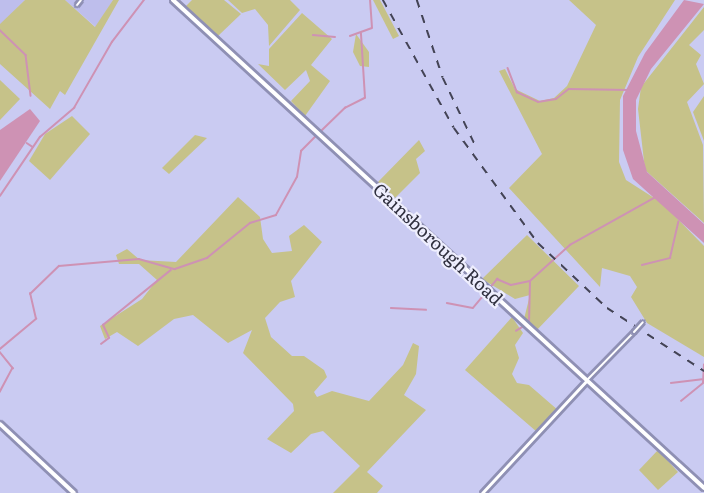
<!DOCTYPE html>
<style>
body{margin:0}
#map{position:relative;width:704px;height:493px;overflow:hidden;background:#cacbf2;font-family:Literata,serif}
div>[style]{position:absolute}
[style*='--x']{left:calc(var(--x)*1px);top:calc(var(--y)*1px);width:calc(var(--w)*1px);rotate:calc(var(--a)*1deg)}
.built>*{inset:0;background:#bebeec}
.green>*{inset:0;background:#c6c289}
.water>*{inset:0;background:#ce92b4}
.stream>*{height:1.5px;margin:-0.75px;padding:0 0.75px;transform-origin:0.75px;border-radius:0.75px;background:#ce92b4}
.roads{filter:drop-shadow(2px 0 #8f90b4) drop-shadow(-2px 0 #8f90b4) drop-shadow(0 2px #8f90b4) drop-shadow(0 -2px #8f90b4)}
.minor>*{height:2px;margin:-1px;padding:0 1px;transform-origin:1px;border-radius:1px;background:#fff}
.tertiary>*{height:3px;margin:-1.5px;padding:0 1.5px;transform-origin:1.5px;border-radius:1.5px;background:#fff}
.secondary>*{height:4px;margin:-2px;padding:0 2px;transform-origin:2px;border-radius:2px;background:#fff}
.rail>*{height:1.5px;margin-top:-0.75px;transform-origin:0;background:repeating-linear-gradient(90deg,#434355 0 8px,transparent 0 16px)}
.bridges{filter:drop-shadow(2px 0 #8f90b4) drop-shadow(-2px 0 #8f90b4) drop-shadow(0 2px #8f90b4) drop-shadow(0 -2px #8f90b4)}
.minor-bridge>*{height:2px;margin:-1px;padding:0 1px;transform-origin:1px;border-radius:1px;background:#fff}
span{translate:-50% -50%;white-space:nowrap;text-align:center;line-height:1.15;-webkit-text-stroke:4.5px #eeeefe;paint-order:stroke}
.street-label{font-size:18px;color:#30303f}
</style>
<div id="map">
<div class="built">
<i style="clip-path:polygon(0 0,25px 0,0 25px)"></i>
<i style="clip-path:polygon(65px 0,113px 0,96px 27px)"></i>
</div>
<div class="green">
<i style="clip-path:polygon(25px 0,65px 0,95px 27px,113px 0,119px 0,65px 95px,60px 91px,50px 109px,0 64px,0 24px)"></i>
<i style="clip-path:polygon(192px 0,224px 0,241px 14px,218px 36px,185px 7px)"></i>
<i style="clip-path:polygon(228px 0,290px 0,300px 10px,269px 46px,268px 25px,255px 9px,242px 13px)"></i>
<i style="clip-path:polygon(373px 0,380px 0,399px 36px,393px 39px)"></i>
<i style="clip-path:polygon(569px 0,675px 0,638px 57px,620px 100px,619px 162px,626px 180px,662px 203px,704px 246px,704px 357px,647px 323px,631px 297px,637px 287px,630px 276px,602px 268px,600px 287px,509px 188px,542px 154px,499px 71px,505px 69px,515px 89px,540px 101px,554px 98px,567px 86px,596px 25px)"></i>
<i style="clip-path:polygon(704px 7px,704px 30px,689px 45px,701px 55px,696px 64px,704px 84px,687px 102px,703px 145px,704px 223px,645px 170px,638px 109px,641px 87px)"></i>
<i style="clip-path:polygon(302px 13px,332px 39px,311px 65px,330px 81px,305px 116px,291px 101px,310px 81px,306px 70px,285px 90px,258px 64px,269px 66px,269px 49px)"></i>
<i style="clip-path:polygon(356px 34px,369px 52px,369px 67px,360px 66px,353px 52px)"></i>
<i style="clip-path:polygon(0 80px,20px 99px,0 120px)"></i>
<i style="clip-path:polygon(704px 96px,704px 141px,693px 112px)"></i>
<i style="clip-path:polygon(72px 116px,90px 134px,50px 180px,29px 161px,45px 134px)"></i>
<i style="clip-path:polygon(195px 135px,207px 138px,169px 174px,162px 168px)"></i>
<i style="clip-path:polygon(419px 140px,425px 151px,416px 159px,420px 173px,394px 199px,377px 183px)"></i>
<i style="clip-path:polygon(238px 197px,260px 217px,263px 239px,272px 253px,292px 251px,289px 236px,304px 225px,322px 242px,291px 281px,295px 297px,280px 302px,265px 318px,271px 337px,292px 356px,304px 356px,324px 370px,327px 377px,314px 392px,317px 397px,332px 391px,369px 401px,403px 365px,413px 343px,419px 346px,416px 374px,404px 395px,426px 410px,367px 472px,383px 486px,377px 493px,333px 493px,360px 466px,323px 431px,311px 434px,291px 453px,267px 439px,294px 411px,293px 404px,243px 353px,252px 330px,228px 343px,193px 315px,174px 319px,138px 346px,117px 332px,105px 339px,103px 334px,100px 326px,142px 299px,157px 280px,139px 264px,119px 264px,116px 255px,127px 249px,140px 260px,176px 262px)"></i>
<i style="clip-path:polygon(527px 235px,579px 286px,536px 331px,524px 319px,530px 295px,515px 299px,482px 279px)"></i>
<i style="clip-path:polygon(512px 317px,523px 333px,515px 345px,519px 358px,512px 374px,517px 383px,529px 385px,559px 411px,537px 432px,465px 370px)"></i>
<i style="clip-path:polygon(658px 450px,678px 472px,658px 490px,639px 470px)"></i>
</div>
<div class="water">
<i style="clip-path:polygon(684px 0,704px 4px,651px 69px,636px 100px,636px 131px,647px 172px,704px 224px,704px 243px,633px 179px,623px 150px,623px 96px,645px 53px)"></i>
<i style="clip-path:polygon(30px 109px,40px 121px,0 181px,0 130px)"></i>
</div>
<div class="stream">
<i style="--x:0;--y:30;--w:36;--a:44"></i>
<i style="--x:26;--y:55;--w:41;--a:83"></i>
<i style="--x:313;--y:35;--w:22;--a:5"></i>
<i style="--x:350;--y:36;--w:23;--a:-20"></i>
<i style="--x:372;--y:28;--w:28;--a:-94"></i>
<i style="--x:508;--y:68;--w:26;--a:69"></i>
<i style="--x:517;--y:92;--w:23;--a:25"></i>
<i style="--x:538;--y:102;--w:18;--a:-9"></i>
<i style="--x:556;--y:99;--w:16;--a:-38"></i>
<i style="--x:569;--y:89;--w:60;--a:1"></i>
<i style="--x:320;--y:132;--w:35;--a:-44"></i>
<i style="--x:345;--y:108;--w:22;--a:-27"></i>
<i style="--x:365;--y:98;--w:64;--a:-93.6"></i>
<i style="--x:27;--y:143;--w:7;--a:34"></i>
<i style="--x:0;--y:196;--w:71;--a:-55.9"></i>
<i style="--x:40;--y:137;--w:45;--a:-40.5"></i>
<i style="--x:74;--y:108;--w:76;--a:-60.1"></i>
<i style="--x:112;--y:42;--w:53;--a:-52.7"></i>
<i style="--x:642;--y:265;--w:29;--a:-14"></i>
<i style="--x:670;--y:258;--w:37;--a:-77"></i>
<i style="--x:447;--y:303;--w:26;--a:11"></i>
<i style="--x:473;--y:308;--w:38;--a:-50"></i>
<i style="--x:497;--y:279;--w:15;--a:23"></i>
<i style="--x:511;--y:285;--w:19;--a:-12"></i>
<i style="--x:530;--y:281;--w:54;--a:-42"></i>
<i style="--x:570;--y:245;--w:98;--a:-29.2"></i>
<i style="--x:391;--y:308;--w:35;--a:3"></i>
<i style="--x:516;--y:331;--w:15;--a:-32"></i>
<i style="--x:529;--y:323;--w:40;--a:-88.6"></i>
<i style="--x:101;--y:344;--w:10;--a:-37"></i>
<i style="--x:109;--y:338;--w:14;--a:-115"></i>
<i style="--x:103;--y:325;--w:87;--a:-39"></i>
<i style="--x:0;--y:349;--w:47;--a:-39.8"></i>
<i style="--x:36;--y:319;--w:26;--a:-103"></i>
<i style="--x:30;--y:294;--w:40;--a:-44"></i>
<i style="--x:59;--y:266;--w:80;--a:-5"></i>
<i style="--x:139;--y:259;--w:37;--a:16"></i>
<i style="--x:175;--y:269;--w:34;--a:-19"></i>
<i style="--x:207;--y:258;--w:55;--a:-39.1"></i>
<i style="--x:250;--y:223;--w:27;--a:-17"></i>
<i style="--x:276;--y:215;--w:43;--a:-61.1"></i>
<i style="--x:297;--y:177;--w:26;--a:-81"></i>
<i style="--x:301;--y:151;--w:23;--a:-45"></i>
<i style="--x:0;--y:352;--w:21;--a:51"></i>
<i style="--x:13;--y:368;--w:27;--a:118"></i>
<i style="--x:671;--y:383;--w:31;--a:-7"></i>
<i style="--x:681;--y:401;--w:28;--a:-39"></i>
<i style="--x:703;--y:383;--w:18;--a:-87"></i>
</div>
<div class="roads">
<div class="minor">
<i style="--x:77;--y:5;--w:6;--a:-51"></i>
<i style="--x:588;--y:379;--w:66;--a:-45.6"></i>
</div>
<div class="tertiary">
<i style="--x:482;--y:493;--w:153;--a:-47.1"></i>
</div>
<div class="secondary">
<i style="--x:173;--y:0;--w:721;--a:42.58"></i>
<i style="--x:0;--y:424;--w:101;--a:43"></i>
</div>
</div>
<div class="rail">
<i style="--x:383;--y:0;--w:146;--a:61"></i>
<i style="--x:454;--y:128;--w:142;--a:53.9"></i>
<i style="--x:538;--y:243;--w:95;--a:43.3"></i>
<i style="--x:607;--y:308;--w:116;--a:33"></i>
<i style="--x:417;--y:0;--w:82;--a:71.6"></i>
<i style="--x:443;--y:78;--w:76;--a:64.4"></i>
</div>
<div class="bridges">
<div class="minor-bridge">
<i style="--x:634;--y:332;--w:13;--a:-48"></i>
</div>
</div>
<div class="street-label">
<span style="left:438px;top:244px;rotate:43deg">Gainsborough Road</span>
</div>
</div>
